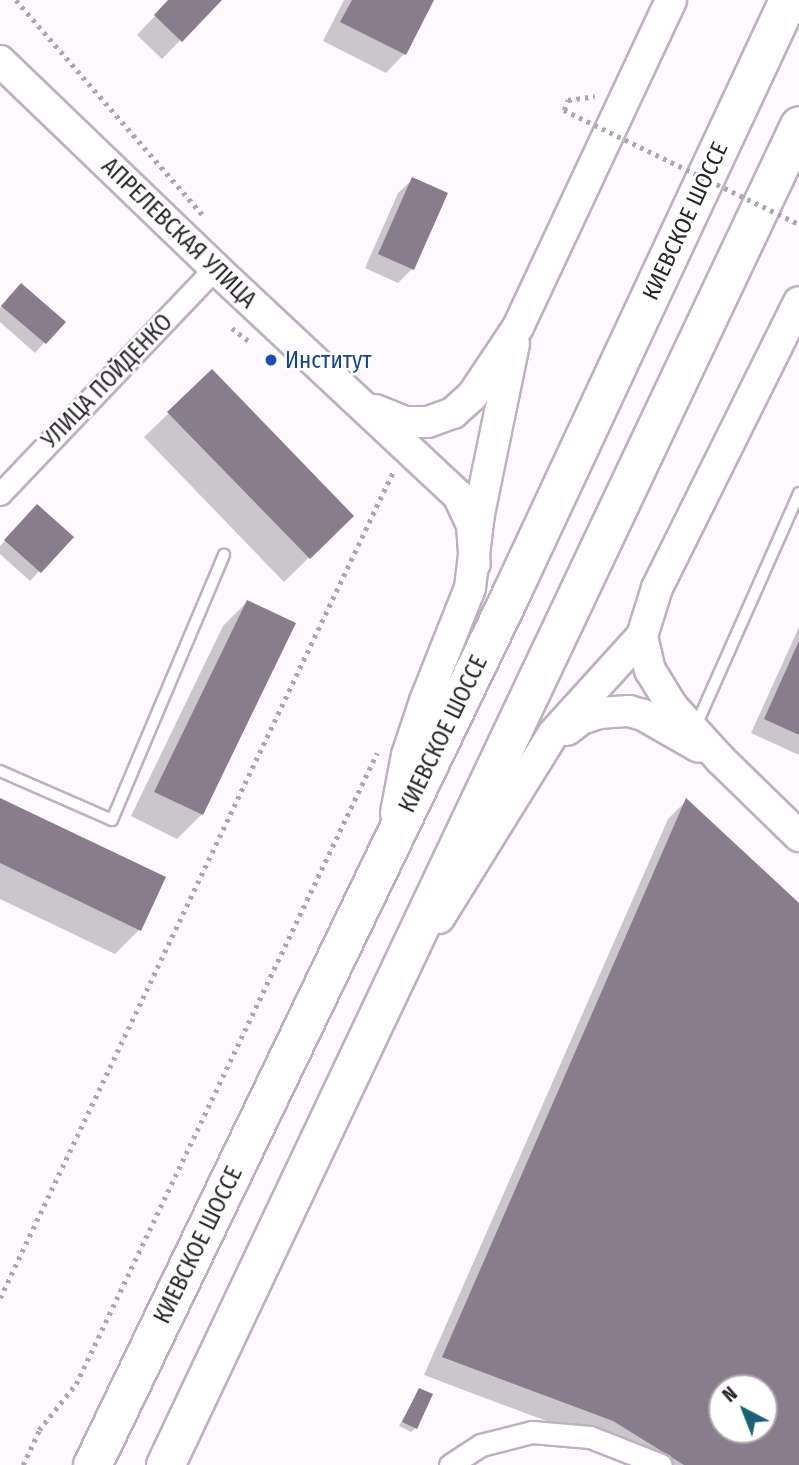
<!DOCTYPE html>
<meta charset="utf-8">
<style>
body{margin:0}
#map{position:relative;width:799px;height:1465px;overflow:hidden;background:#fef8ff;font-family:"Fira Sans Condensed",sans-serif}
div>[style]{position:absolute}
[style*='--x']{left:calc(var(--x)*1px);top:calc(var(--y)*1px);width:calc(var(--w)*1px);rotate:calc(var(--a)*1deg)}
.shadow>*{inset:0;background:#0003}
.building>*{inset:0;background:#897c8c}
.path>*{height:4.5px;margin-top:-2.25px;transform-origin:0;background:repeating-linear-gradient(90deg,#aca7ad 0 3.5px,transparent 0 8.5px)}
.roads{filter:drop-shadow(2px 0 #beb0c1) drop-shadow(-2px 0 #beb0c1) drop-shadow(0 2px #beb0c1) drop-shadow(0 -2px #beb0c1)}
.lane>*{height:10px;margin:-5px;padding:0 5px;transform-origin:5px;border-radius:5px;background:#fff}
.street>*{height:21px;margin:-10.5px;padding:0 10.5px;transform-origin:10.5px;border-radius:10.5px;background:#fff}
.secondary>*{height:30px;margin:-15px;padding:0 15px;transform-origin:15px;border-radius:15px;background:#fff}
.highway>*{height:37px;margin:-18.5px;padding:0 18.5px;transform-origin:18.5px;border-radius:18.5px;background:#fff}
.path-bridge>*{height:4.5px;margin-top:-2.25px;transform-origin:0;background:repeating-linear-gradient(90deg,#aca7ad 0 3.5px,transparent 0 8.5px)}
.dots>*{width:19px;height:19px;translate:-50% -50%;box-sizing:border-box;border:4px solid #fff;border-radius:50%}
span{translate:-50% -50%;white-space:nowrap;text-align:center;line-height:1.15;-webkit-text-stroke:5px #fff;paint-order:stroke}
.street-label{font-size:23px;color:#2a252b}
.transit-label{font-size:23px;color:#164399}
.left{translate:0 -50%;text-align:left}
.north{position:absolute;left:708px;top:1374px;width:70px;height:70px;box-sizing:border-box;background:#fff;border:2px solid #aaa8aa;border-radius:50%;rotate:318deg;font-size:19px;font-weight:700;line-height:28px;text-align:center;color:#2a252b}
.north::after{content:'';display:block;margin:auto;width:24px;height:32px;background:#1b6272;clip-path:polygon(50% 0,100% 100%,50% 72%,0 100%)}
</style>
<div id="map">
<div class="shadow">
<i style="clip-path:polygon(170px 0,219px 0,162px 59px,137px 35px)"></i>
<i style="clip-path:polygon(344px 0,432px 0,404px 54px,386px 73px,323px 41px)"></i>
<i style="clip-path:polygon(413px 179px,412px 269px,398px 283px,365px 268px,398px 193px)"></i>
<i style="clip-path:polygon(11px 294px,63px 322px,35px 353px,0 322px,0 308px)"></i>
<i style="clip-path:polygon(169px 413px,327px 540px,284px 582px,144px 437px)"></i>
<i style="clip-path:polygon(28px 516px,71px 537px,30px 581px,0 554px,0 546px)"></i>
<i style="clip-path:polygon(247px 602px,202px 814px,177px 839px,131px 816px,223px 626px)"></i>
<i style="clip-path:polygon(799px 627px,799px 755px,751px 733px)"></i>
<i style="clip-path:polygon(0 800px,139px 930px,115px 954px,0 899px)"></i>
<i style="clip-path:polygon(evenodd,686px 801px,799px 905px,799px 1465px,636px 1465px,594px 1439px,424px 1375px,668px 819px,686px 801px,722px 1388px,764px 1388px,764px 1430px,722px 1430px,722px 1388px)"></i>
<i style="clip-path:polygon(419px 1390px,416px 1428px,411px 1432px,399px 1426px)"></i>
</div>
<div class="building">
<i style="clip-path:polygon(168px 0,222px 0,182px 42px,154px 15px)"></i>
<i style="clip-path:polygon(352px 0,434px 0,406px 55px,340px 22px)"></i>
<i style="clip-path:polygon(412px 177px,448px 193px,414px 270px,378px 254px)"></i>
<i style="clip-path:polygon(21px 283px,66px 322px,46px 344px,1px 306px)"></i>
<i style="clip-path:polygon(212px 369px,354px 516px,310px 559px,167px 412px)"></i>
<i style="clip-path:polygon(37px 504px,74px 537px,41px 573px,4px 540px)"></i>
<i style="clip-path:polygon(247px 600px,296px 623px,203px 815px,154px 792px)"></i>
<i style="clip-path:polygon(799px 641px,799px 735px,764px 719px)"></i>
<i style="clip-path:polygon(0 798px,166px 877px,141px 931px,0 863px)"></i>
<i style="clip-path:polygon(evenodd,686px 798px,799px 903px,799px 1465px,684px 1465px,613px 1421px,442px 1357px,686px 798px,722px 1388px,764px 1388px,764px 1430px,722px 1430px,722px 1388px)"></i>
<i style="clip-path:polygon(419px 1388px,433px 1394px,417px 1429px,402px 1422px)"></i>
</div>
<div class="path">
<i style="--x:16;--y:0;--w:286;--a:49"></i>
<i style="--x:564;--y:110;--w:11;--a:-68"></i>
<i style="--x:568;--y:100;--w:27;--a:-8"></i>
<i style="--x:232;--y:328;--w:24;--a:38"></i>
<i style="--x:0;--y:1298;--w:915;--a:-64.56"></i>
<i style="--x:23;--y:1465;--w:38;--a:-65"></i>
<i style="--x:39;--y:1430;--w:59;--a:-51.2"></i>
<i style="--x:76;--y:1384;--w:699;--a:-64.5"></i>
</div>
<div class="roads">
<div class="lane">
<i style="--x:695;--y:728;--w:257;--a:-66.1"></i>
<i style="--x:0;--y:771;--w:122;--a:23.6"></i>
<i style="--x:112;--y:820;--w:288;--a:-67.1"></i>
</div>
<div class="street">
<i style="--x:0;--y:494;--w:312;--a:-46.4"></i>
<i style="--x:450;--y:1465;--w:37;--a:-33"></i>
<i style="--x:481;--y:1445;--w:53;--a:-14.3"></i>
<i style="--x:532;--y:1432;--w:58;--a:4.9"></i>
<i style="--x:590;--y:1437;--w:76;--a:21.5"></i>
</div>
<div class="secondary">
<i style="--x:0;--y:61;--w:298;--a:43.9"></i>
<i style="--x:215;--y:268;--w:333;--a:43.1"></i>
<i style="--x:458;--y:495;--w:33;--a:65"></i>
<i style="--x:472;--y:525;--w:39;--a:86"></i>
<i style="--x:375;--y:410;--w:32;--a:22"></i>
<i style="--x:405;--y:422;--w:23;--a:0"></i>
<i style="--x:428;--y:422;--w:27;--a:-20"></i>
<i style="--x:453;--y:413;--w:25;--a:-42"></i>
<i style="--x:472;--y:396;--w:83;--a:-56.3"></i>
<i style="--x:518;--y:327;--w:361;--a:-64.9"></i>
<i style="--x:642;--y:636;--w:35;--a:77"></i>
<i style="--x:650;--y:670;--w:42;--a:58.6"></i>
<i style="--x:672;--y:706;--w:73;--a:47.8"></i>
<i style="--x:721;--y:760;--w:109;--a:44.3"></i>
<i style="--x:567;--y:730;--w:18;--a:-38"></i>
<i style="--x:581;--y:719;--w:19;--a:-18"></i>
<i style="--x:599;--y:713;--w:30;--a:-4"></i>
<i style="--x:629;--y:711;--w:15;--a:16"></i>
<i style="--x:643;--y:715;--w:64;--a:29.7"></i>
<i style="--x:396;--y:813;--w:59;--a:-79.3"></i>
<i style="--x:407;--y:755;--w:57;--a:-71.6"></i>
<i style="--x:425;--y:701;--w:122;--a:-68.3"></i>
<i style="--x:470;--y:588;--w:75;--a:-83.1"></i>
<i style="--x:479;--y:514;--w:174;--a:-78.4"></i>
<i style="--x:439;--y:918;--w:216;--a:-58.2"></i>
<i style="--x:553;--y:734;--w:132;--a:-47.8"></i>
<i style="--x:642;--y:636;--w:50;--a:-72.6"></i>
<i style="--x:657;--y:588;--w:319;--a:-63.6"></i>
</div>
<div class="highway">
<i style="--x:92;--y:1465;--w:970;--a:-64.33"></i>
<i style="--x:512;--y:591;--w:652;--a:-64.97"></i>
<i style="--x:165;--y:1465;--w:1482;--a:-64.68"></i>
</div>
</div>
<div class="path-bridge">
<i style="--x:564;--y:110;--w:261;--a:25.9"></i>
</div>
<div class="dots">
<i style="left:271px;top:360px;background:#1a4fb4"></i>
</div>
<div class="street-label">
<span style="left:685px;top:221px;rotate:-65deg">КИЕВСКОЕ ШОССЕ</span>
<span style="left:179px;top:233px;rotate:44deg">АПРЕЛЕВСКАЯ УЛИЦА</span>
<span style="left:107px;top:381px;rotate:-46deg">УЛИЦА ПОЙДЕНКО</span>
<span style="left:443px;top:734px;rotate:-64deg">КИЕВСКОЕ ШОССЕ</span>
<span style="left:198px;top:1245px;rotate:-64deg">КИЕВСКОЕ ШОССЕ</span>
</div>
<div class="transit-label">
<span class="left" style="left:285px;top:360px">Институт</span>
</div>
<div class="north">N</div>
</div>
